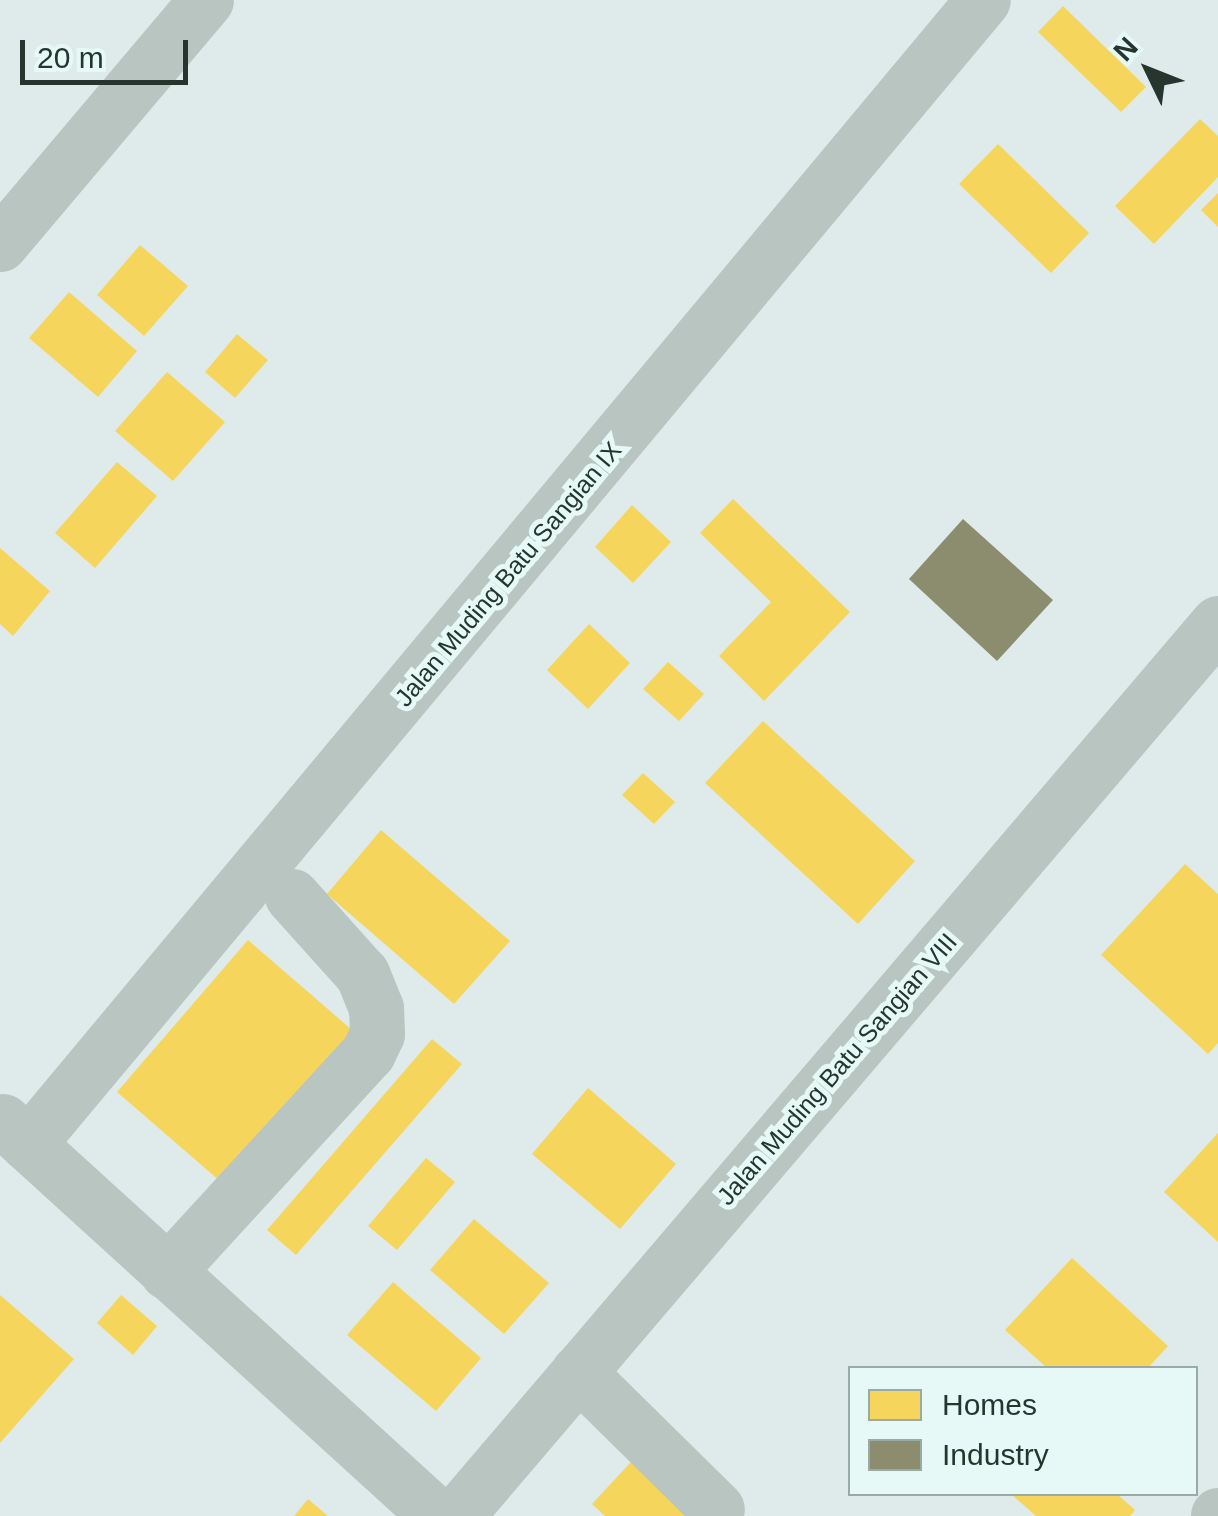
<!DOCTYPE html>
<style>
body{margin:0}
#map{position:relative;width:1218px;height:1516px;overflow:hidden;background:#dfebea;font-family:Helvetica,sans-serif}
div>[style]{position:absolute}
[style*='--x']{left:calc(var(--x)*1px);top:calc(var(--y)*1px);width:calc(var(--w)*1px);rotate:calc(var(--a)*1deg)}
.homes>*{inset:0;background:#f6d55c}
.industry>*{inset:0;background:#8c8c6e}
.minor>*{height:55px;margin:-27.5px;padding:0 27.5px;transform-origin:27.5px;border-radius:27.5px;background:#b8c5c1}
span{translate:-50% -50%;white-space:nowrap;text-align:center;line-height:1.15;-webkit-text-stroke:10px #e6f9f6;paint-order:stroke}
.street-label{font-size:25px;color:#27352f}
.legend{position:absolute;left:848px;top:1366px;width:350px;height:130px;box-sizing:border-box;background:#e6f9f6;border:2px solid #9aaba6;margin:0;padding:12px 18px;list-style:none;font-size:30px;color:#27352f}
.legend li{display:flex;align-items:center;gap:20px;height:50px}
.legend b{width:50px;border:2px solid #9aaba6}
.north{position:absolute;left:1098px;top:20px;width:100px;height:100px;-webkit-text-stroke:8px #e6f9f6;paint-order:stroke;rotate:313deg;font-size:28px;font-weight:700;line-height:40px;text-align:center;color:#27352f}
.north::after{content:'';display:block;margin:auto;width:35px;height:45px;background:#27352f;clip-path:polygon(50% 0,100% 100%,50% 72%,0 100%)}
.scale{position:absolute;left:20px;top:40px;width:168px;height:45px;box-sizing:border-box;border:5px solid #27352f;border-top:0;padding-left:12px;font-size:30px;line-height:35px;white-space:nowrap;color:#27352f;-webkit-text-stroke:8px #e6f9f6;paint-order:stroke}
</style>
<div id="map">
<div class="homes">
<i style="clip-path:polygon(1063px 6px,1146px 87px,1121px 112px,1038px 32px)"></i>
<i style="clip-path:polygon(1200px 119px,1218px 136px,1218px 177px,1154px 244px,1115px 206px)"></i>
<i style="clip-path:polygon(998px 144px,1089px 233px,1051px 273px,959px 184px)"></i>
<i style="clip-path:polygon(1218px 193px,1218px 227px,1201px 210px)"></i>
<i style="clip-path:polygon(140px 245px,188px 286px,144px 336px,97px 295px)"></i>
<i style="clip-path:polygon(69px 292px,137px 351px,98px 397px,29px 338px)"></i>
<i style="clip-path:polygon(237px 334px,268px 360px,235px 398px,205px 372px)"></i>
<i style="clip-path:polygon(167px 372px,225px 422px,173px 481px,115px 431px)"></i>
<i style="clip-path:polygon(117px 462px,157px 496px,95px 568px,55px 533px)"></i>
<i style="clip-path:polygon(733px 499px,850px 612px,764px 701px,719px 656px,771px 602px,700px 533px)"></i>
<i style="clip-path:polygon(632px 505px,671px 542px,633px 583px,595px 547px)"></i>
<i style="clip-path:polygon(0 548px,50px 591px,13px 636px,0 624px)"></i>
<i style="clip-path:polygon(589px 624px,630px 663px,588px 709px,547px 670px)"></i>
<i style="clip-path:polygon(668px 662px,704px 694px,679px 721px,643px 689px)"></i>
<i style="clip-path:polygon(763px 721px,915px 861px,858px 924px,705px 783px)"></i>
<i style="clip-path:polygon(643px 773px,675px 802px,654px 824px,622px 795px)"></i>
<i style="clip-path:polygon(381px 830px,510px 941px,454px 1004px,327px 894px)"></i>
<i style="clip-path:polygon(1185px 864px,1218px 894px,1218px 1043px,1208px 1054px,1101px 955px)"></i>
<i style="clip-path:polygon(248px 940px,359px 1036px,228px 1188px,117px 1092px)"></i>
<i style="clip-path:polygon(432px 1039px,462px 1064px,296px 1255px,267px 1230px)"></i>
<i style="clip-path:polygon(588px 1088px,676px 1164px,620px 1229px,532px 1154px)"></i>
<i style="clip-path:polygon(1218px 1133px,1218px 1242px,1164px 1192px)"></i>
<i style="clip-path:polygon(426px 1158px,455px 1182px,397px 1250px,368px 1226px)"></i>
<i style="clip-path:polygon(474px 1219px,549px 1283px,504px 1334px,430px 1270px)"></i>
<i style="clip-path:polygon(1072px 1258px,1168px 1346px,1148px 1368px,1047px 1368px,1005px 1330px)"></i>
<i style="clip-path:polygon(393px 1282px,481px 1358px,436px 1411px,347px 1335px)"></i>
<i style="clip-path:polygon(0 1295px,74px 1359px,0 1443px)"></i>
<i style="clip-path:polygon(121px 1295px,157px 1326px,133px 1355px,97px 1323px)"></i>
<i style="clip-path:polygon(642px 1450px,713px 1516px,605px 1516px,592px 1504px)"></i>
<i style="clip-path:polygon(1011px 1494px,1117px 1494px,1135px 1510px,1130px 1516px,1036px 1516px)"></i>
<i style="clip-path:polygon(308px 1499px,328px 1516px,294px 1516px)"></i>
</div>
<div class="industry">
<i style="clip-path:polygon(963px 519px,1053px 600px,997px 661px,909px 579px)"></i>
</div>
<div class="minor">
<i style="--x:0;--y:244;--w:319;--a:-49.8"></i>
<i style="--x:3;--y:1121;--w:587;--a:42.31"></i>
<i style="--x:28;--y:1144;--w:1490;--a:-50.15"></i>
<i style="--x:167;--y:1272;--w:297;--a:-47.5"></i>
<i style="--x:368;--y:1053;--w:21;--a:-65"></i>
<i style="--x:377;--y:1034;--w:26;--a:-92"></i>
<i style="--x:376;--y:1008;--w:37;--a:-112"></i>
<i style="--x:362;--y:974;--w:105;--a:-131.9"></i>
<i style="--x:578;--y:1372;--w:195;--a:44.6"></i>
<i style="--x:456;--y:1516;--w:1174;--a:-49.53"></i>
<i style="--x:1218;--y:1516;--w:1;--a:-90"></i>
</div>
<div class="street-label">
<span style="left:508px;top:574px;rotate:-50deg">Jalan Muding Batu Sangian IX</span>
<span style="left:837px;top:1069px;rotate:-49deg">Jalan Muding Batu Sangian VIII</span>
</div>
<ul class="legend">
<li><b style="height:28px;background:#f6d55c"></b>Homes</li>
<li><b style="height:28px;background:#8c8c6e"></b>Industry</li>
</ul>
<div class="north">N</div>
<div class="scale">20 m</div>
</div>
